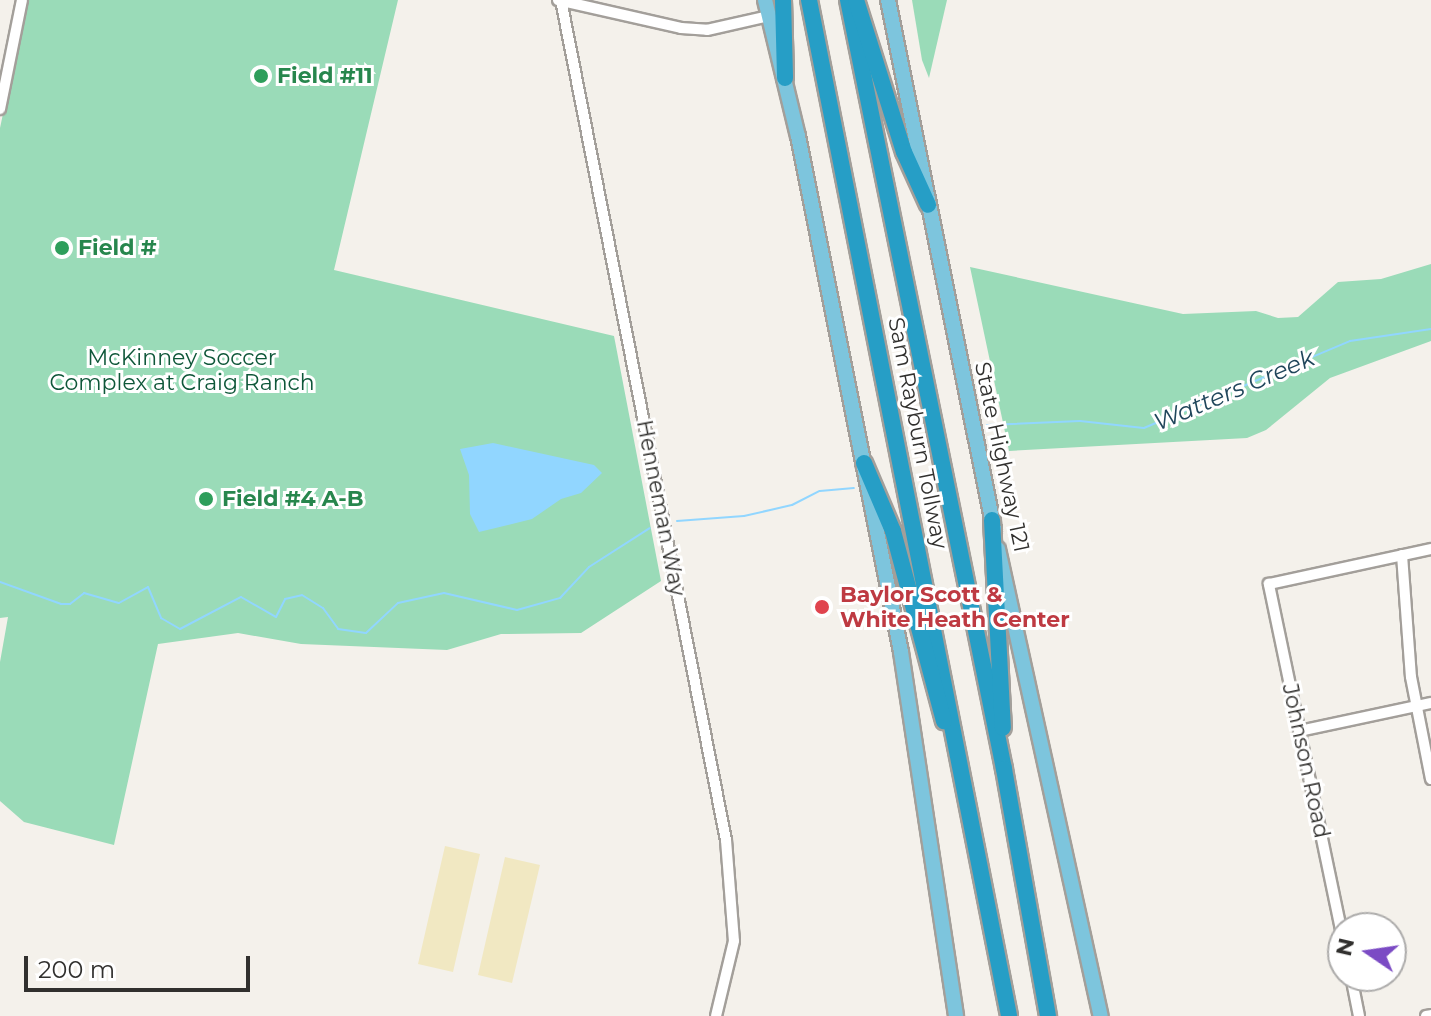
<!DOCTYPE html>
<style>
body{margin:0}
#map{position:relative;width:1431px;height:1016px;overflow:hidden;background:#f4f1eb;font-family:Montserrat,sans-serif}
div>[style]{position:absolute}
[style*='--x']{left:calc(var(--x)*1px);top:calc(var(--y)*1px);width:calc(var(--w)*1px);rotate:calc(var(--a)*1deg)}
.green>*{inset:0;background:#9adbb8}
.sand>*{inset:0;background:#f1e8c2}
.water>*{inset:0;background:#91d6ff}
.stream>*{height:2px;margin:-1px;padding:0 1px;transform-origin:1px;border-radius:1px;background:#91d6ff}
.roads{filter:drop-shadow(2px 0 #a39f9a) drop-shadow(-2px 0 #a39f9a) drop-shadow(0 2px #a39f9a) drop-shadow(0 -2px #a39f9a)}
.minor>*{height:10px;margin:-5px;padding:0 5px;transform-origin:5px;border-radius:5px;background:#fff}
.major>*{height:14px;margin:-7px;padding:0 7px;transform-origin:7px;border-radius:7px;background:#7dc5dd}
.highway>*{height:16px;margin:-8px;padding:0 8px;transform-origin:8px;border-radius:8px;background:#269ec6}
.dots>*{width:22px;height:22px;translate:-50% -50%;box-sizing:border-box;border:4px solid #fff;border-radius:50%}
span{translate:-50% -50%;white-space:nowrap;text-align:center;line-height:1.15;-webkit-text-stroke:6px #fff;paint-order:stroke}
.leisure-label{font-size:22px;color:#27864d;font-weight:700}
.left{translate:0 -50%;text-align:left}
.park-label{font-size:22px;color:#0e5739}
.street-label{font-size:22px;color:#31302e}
.health-label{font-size:22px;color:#be3a42;font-weight:700}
.water-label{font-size:24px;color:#20465b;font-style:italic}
.north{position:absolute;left:1327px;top:912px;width:80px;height:80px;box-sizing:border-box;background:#fff;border:2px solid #adacab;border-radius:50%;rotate:283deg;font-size:22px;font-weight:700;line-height:32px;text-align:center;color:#31302e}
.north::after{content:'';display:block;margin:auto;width:28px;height:36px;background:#7b4bc4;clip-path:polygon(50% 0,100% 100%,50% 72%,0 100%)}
.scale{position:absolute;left:24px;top:956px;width:226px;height:36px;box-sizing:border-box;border:4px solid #31302e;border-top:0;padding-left:10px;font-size:24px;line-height:28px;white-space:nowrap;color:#31302e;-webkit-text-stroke:6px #fff;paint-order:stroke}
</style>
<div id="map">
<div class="green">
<i style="clip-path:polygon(27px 0,398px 0,334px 270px,614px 336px,661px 581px,581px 633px,501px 634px,447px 650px,301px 644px,238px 633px,158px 644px,114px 845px,24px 822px,0 801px,0 662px,8px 617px,0 618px,0 128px)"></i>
<i style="clip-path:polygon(912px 0,947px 0,929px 78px,922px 60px)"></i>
<i style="clip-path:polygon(1431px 264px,1431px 341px,1330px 378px,1266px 430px,1247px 438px,1009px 451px,970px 267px,1183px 314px,1256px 311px,1278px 318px,1298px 317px,1338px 282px,1381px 279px)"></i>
</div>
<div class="sand">
<i style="clip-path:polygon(445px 846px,480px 854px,453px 972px,418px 964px)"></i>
<i style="clip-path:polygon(505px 857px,540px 865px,512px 983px,478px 975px)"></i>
</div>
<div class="water">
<i style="clip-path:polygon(493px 443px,594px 465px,602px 473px,581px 493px,561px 499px,532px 519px,479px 532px,470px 514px,469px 475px,460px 449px)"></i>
</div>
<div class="stream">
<i style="--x:987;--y:425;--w:93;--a:-2.5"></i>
<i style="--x:1080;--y:421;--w:64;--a:6.2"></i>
<i style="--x:1144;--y:428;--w:224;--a:-22.9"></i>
<i style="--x:1350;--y:341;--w:82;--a:-8.4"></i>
<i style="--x:677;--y:521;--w:67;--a:-4.3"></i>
<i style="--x:744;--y:516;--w:49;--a:-12.9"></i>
<i style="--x:792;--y:505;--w:31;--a:-27"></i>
<i style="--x:820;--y:491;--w:34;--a:-5"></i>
<i style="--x:0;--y:582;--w:65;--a:19.8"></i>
<i style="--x:61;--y:604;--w:9;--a:0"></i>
<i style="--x:70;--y:604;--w:18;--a:-38"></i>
<i style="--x:84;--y:593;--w:36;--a:16"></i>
<i style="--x:119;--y:603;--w:33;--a:-29"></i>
<i style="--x:148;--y:587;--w:34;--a:67"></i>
<i style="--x:161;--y:618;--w:22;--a:30"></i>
<i style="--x:180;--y:629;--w:69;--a:-27.7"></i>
<i style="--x:241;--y:597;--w:40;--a:29.7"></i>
<i style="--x:276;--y:617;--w:20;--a:-63"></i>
<i style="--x:285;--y:599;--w:17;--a:-13"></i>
<i style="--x:302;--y:595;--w:25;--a:32"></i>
<i style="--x:323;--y:608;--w:26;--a:54"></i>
<i style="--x:338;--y:629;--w:28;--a:8"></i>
<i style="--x:366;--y:633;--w:44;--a:-43.2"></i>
<i style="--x:398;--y:603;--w:47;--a:-12.3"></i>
<i style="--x:444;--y:593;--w:75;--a:13.1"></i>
<i style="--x:517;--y:610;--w:45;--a:-15.6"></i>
<i style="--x:560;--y:598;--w:42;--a:-46.9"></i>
<i style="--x:589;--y:567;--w:72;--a:-32.6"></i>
</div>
<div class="roads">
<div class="minor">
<i style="--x:558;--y:0;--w:126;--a:12.8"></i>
<i style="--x:681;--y:28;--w:26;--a:4"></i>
<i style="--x:707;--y:30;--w:64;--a:-12.7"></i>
<i style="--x:561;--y:0;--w:856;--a:78.89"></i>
<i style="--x:726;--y:840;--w:101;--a:85.5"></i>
<i style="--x:734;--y:941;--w:77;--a:103.5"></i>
<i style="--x:0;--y:109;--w:111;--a:-78.6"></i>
<i style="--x:1402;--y:555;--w:122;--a:85.8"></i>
<i style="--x:1411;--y:677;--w:104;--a:78.9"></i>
<i style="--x:1299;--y:731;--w:135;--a:-12"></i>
<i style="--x:1343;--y:939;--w:363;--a:-101.8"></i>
<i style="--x:1269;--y:584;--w:166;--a:-12.2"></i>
<i style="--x:1351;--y:976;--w:41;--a:78.7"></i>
<i style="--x:1426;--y:1016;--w:5;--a:-11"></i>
</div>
<div class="major">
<i style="--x:765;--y:0;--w:140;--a:76.4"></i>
<i style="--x:798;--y:136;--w:526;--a:78.71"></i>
<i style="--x:901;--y:652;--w:368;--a:81.4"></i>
<i style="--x:888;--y:0;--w:540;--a:78.67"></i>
<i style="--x:998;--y:549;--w:478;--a:77.6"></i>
</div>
<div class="highway">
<i style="--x:783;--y:0;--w:78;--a:88.5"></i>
<i style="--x:809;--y:0;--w:1035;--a:78.86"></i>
<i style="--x:848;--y:0;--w:785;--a:78.53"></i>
<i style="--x:1004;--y:769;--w:251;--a:79.9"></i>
<i style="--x:856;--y:0;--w:159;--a:72.5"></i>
<i style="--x:904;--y:152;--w:58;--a:65.6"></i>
<i style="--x:864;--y:463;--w:74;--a:66.9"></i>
<i style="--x:893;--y:531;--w:197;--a:75"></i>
<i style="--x:992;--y:520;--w:208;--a:87"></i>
</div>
</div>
<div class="dots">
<i style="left:261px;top:76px;background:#2e9e5b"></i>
<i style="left:62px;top:248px;background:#2e9e5b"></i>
<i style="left:206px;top:499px;background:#2e9e5b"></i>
<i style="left:822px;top:607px;background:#e0444e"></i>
</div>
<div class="leisure-label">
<span class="left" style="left:277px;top:76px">Field #11</span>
<span class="left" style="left:78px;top:248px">Field #</span>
<span class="left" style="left:222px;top:499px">Field #4 A-B</span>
</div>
<div class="park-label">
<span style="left:182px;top:370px">McKinney Soccer<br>Complex at Craig Ranch</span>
</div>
<div class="street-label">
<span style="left:918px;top:433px;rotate:79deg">Sam Rayburn Tollway</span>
<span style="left:1002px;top:457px;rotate:78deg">State Highway 121</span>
<span style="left:661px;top:508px;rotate:79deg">Henneman Way</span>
<span style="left:1306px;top:761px;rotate:78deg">Johnson Road</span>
</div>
<div class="health-label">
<span class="left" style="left:840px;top:607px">Baylor Scott &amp;<br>White Heath Center</span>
</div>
<div class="water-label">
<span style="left:1234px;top:390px;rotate:-23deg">Watters Creek</span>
</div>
<div class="north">N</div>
<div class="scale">200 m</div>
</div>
